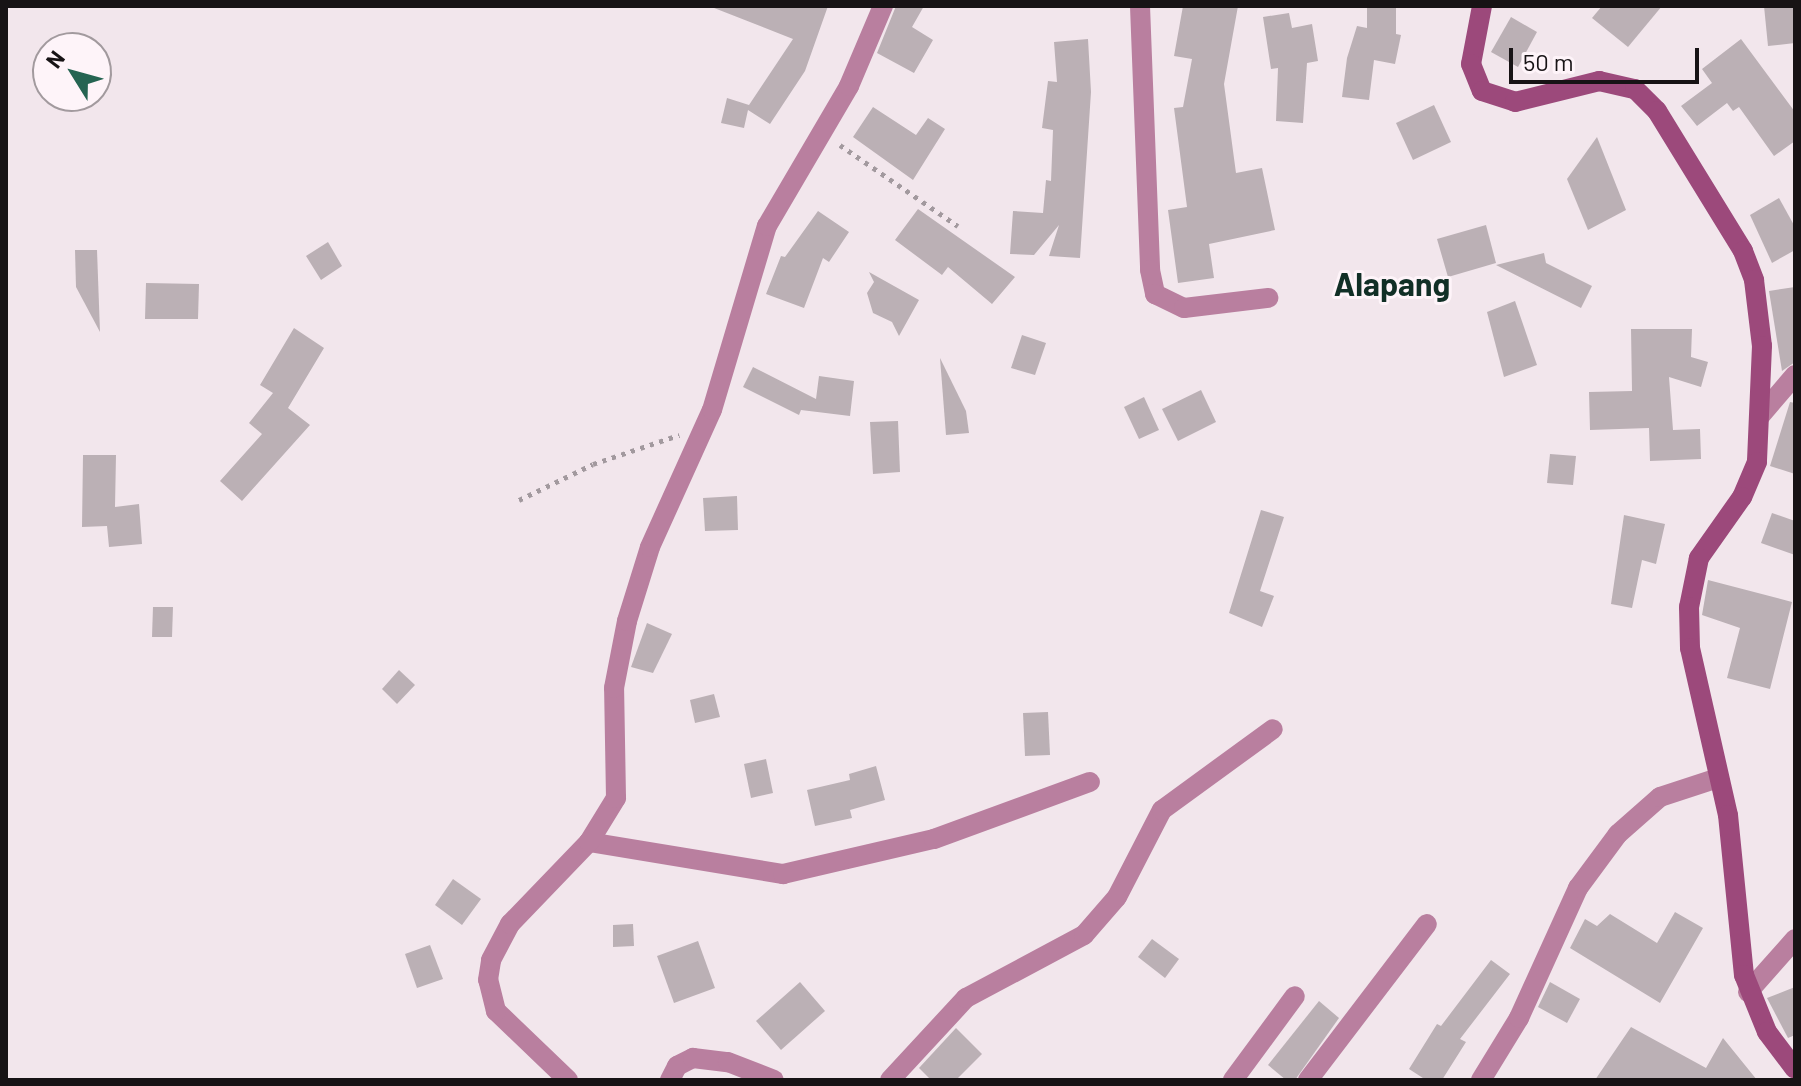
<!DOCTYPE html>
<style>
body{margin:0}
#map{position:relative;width:1801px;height:1086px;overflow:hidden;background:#f2e6ec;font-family:Barlow,sans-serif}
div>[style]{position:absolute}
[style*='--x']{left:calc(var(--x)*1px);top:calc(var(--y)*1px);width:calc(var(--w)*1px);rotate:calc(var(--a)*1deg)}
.building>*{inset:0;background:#bbb0b5}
.path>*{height:5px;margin-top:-2.5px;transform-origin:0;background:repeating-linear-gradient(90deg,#a2999e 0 4px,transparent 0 10px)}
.minor>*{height:20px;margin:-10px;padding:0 10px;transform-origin:10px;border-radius:10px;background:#b97f9f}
.secondary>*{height:20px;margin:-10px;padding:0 10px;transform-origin:10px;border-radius:10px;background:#9c497b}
span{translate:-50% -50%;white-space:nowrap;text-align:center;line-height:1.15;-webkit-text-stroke:6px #fef4f9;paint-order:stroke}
.district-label{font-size:32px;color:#112f26;font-weight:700}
.frame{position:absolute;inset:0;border:8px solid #171315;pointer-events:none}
.north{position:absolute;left:32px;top:32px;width:80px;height:80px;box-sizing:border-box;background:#fef4f9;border:2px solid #a29a9e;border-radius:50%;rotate:307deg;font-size:22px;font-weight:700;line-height:32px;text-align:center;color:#171315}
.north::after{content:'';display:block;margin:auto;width:28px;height:36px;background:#256452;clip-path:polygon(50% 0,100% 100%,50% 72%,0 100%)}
.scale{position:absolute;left:1509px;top:48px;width:190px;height:36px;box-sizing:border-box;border:4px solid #171315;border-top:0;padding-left:10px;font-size:24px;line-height:28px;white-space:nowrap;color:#171315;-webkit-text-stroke:6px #fef4f9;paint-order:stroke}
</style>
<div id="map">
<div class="building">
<i style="clip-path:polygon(709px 6px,828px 6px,805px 71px,770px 124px,748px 110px,744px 128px,721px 123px,727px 98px,749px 105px,793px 39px)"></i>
<i style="clip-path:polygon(896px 6px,924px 6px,912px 27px,933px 40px,914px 73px,877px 53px)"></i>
<i style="clip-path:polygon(1183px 6px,1238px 6px,1224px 84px,1236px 173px,1262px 168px,1275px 230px,1209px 244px,1214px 278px,1178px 283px,1168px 210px,1187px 207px,1174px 108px,1183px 107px,1192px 59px,1174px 56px)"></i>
<i style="clip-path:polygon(1367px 6px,1396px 6px,1396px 34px,1401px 35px,1395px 64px,1374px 60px,1369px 100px,1342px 97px,1347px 58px,1357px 26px,1367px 28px)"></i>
<i style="clip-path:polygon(1602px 6px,1662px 6px,1628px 47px,1592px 18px)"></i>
<i style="clip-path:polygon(1764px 6px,1794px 6px,1795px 43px,1768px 46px)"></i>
<i style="clip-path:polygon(1289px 13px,1292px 28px,1312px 24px,1318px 61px,1307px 63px,1303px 123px,1276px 121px,1278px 68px,1271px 69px,1263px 17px)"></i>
<i style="clip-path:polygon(1511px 17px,1537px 32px,1518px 67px,1491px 52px)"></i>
<i style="clip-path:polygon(1088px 39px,1091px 92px,1080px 258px,1049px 256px,1059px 225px,1034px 255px,1010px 254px,1013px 211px,1043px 213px,1046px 180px,1051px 181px,1053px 130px,1042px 128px,1048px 81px,1057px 82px,1054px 42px)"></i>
<i style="clip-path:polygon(1741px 39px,1795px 112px,1795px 141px,1774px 156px,1739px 107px,1733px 111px,1727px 103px,1697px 126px,1681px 106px,1712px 83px,1702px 69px)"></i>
<i style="clip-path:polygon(1434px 105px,1451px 142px,1413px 160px,1396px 123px)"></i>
<i style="clip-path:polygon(873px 107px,916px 135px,928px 118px,945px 129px,913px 180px,853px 137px)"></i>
<i style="clip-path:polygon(1597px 137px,1626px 210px,1588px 230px,1567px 179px)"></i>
<i style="clip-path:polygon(1779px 198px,1795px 227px,1795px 250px,1772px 263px,1750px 215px)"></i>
<i style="clip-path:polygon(918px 209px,1015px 277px,992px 304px,948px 267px,942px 275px,895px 240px)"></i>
<i style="clip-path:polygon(818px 211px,849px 232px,829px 262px,823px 258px,804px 308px,766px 294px,781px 256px,785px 257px)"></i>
<i style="clip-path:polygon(1486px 225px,1496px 263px,1448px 277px,1437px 239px)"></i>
<i style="clip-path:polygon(328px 242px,342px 266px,321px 280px,306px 256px)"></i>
<i style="clip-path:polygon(75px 250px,97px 250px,100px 332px,76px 287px)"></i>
<i style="clip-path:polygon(1544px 253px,1546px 263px,1592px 286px,1581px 308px,1496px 265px)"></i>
<i style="clip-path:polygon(869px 272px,919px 300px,899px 336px,892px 322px,873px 313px,867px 293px,874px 282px)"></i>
<i style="clip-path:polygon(146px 283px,199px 284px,198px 319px,145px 319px)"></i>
<i style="clip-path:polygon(1795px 287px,1795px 362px,1782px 371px,1769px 291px)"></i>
<i style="clip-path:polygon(1515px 301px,1537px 365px,1504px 377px,1487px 312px)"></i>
<i style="clip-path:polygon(294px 328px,324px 348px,288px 408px,310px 425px,242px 501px,220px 481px,262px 434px,249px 423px,273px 393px,260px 385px)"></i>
<i style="clip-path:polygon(1631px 329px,1692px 329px,1691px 357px,1708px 362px,1701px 387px,1669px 377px,1673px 430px,1700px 429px,1701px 459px,1650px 461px,1649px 428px,1590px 430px,1589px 392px,1632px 391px)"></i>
<i style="clip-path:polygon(1022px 335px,1046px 343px,1035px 375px,1011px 368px)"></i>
<i style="clip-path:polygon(940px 358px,966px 411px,969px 433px,946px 435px)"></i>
<i style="clip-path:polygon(753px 367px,816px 399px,819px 376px,854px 381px,850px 416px,801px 410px,799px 415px,743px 387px)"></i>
<i style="clip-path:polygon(1201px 390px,1216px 422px,1178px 441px,1162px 409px)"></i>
<i style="clip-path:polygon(1144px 397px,1159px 430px,1139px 439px,1124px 407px)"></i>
<i style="clip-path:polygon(1790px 402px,1795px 403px,1795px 474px,1770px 466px)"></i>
<i style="clip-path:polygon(898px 421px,900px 472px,873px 474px,870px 422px)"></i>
<i style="clip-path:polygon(1550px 454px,1576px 456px,1573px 485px,1547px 483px)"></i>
<i style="clip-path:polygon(83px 455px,116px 455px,115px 507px,139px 504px,142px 544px,109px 547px,107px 526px,82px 527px)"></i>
<i style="clip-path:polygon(737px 496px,738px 530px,705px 531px,703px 498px)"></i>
<i style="clip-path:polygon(1261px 510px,1284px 517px,1260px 591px,1274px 596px,1262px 627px,1229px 613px)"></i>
<i style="clip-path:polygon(1772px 513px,1795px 521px,1795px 555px,1761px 543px)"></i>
<i style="clip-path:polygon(1624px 515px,1665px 524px,1656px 564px,1642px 560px,1632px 608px,1611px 604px)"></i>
<i style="clip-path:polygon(1708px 580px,1792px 602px,1770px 689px,1727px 678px,1740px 628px,1702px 615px)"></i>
<i style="clip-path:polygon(153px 607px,173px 607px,172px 637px,152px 637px)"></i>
<i style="clip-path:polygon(647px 623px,672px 634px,653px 673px,631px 667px)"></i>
<i style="clip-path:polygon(399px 670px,415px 685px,397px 704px,382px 689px)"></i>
<i style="clip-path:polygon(714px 694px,720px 717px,695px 723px,690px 700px)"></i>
<i style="clip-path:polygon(1048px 712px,1050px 755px,1025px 756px,1023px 713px)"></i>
<i style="clip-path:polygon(766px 759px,773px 793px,751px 798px,744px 764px)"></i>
<i style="clip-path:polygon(876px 766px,885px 800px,850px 810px,852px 818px,815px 826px,807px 790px,850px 780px,849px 774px)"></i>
<i style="clip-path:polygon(453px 879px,481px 899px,462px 925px,435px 905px)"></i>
<i style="clip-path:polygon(1675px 912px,1703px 928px,1660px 1003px,1570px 948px,1585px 919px,1597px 926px,1610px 914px,1657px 943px)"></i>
<i style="clip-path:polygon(633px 924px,634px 946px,613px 947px,613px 925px)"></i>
<i style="clip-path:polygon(1152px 939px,1179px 959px,1165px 978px,1138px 957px)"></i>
<i style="clip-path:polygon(698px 941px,715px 988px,674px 1003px,657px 956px)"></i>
<i style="clip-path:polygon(430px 945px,443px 979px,417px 988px,405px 954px)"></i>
<i style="clip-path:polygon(1491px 960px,1510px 974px,1460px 1039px,1466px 1042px,1442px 1080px,1426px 1080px,1409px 1069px,1437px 1024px,1441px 1026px)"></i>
<i style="clip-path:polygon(800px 982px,825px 1011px,781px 1050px,756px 1021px)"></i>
<i style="clip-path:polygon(1550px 982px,1580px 999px,1567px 1023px,1538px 1007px)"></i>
<i style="clip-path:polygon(1795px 987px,1795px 1035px,1788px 1038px,1767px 998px)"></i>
<i style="clip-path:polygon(1319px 1001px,1339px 1018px,1295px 1080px,1286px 1080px,1268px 1065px)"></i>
<i style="clip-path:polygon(1631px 1027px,1706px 1068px,1723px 1038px,1757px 1080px,1595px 1080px)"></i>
<i style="clip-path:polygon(956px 1028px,982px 1054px,956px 1080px,931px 1080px,919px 1068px)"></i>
</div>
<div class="path">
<i style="--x:840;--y:145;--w:143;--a:34.5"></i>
<i style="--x:519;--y:500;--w:82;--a:-25.9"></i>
<i style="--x:593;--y:464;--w:91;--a:-18.6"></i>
</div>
<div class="minor">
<i style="--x:1140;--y:6;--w:264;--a:87.8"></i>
<i style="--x:1150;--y:270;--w:25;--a:78"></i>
<i style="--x:1155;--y:294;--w:32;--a:26"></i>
<i style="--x:1184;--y:308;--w:85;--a:-6.8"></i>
<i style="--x:1760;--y:416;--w:54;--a:-49.5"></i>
<i style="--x:589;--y:842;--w:197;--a:9.4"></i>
<i style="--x:783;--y:874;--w:155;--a:-13.1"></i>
<i style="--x:934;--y:839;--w:166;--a:-20.1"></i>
<i style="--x:1748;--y:992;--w:71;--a:-48.4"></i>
<i style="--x:568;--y:1080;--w:100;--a:-136.2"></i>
<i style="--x:496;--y:1011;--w:32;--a:-104"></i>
<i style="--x:488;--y:980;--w:20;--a:-81"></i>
<i style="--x:491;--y:960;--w:41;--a:-62.2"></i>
<i style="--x:510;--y:924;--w:114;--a:-46.1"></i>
<i style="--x:589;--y:842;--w:52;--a:-58.5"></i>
<i style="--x:616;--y:798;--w:110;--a:-91"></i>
<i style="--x:614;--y:688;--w:68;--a:-79"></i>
<i style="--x:627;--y:621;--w:77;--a:-72.7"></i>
<i style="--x:650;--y:547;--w:150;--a:-65.7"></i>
<i style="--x:712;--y:410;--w:192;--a:-73.4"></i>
<i style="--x:767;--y:226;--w:162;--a:-59.6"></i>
<i style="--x:849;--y:86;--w:87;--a:-67"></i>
<i style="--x:670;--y:1080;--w:16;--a:-63"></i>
<i style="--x:677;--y:1066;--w:18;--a:-27"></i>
<i style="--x:693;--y:1058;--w:35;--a:7"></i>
<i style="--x:728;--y:1062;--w:49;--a:21.4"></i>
<i style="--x:890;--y:1080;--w:112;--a:-47.2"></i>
<i style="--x:966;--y:998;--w:134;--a:-28.1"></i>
<i style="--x:1084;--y:935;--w:50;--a:-49"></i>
<i style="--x:1117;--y:897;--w:98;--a:-62.7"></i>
<i style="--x:1162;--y:810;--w:137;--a:-36.1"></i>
<i style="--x:1233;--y:1080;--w:104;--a:-53.6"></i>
<i style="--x:1308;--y:1080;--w:196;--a:-52.7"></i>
<i style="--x:1481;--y:1080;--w:73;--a:-58.5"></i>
<i style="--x:1519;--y:1018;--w:143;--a:-65.6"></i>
<i style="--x:1578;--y:888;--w:67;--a:-53.5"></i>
<i style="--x:1618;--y:834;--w:56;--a:-41.4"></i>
<i style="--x:1660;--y:797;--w:61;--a:-18.1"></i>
</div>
<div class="secondary">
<i style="--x:1482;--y:6;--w:59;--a:100.7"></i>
<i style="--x:1471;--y:64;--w:29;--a:68"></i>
<i style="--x:1482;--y:91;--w:35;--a:18"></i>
<i style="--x:1515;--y:102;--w:87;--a:-14"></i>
<i style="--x:1599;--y:81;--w:37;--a:13"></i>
<i style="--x:1635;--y:89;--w:31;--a:45"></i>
<i style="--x:1657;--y:111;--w:164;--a:58.4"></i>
<i style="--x:1743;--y:251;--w:31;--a:69"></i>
<i style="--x:1754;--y:280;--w:66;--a:83.1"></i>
<i style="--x:1762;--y:346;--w:116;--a:92.5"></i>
<i style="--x:1757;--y:462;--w:38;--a:113"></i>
<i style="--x:1742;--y:497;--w:75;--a:125.2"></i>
<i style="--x:1699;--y:558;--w:50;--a:101.5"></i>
<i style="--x:1689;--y:607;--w:41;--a:88.6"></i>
<i style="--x:1690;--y:648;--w:171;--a:77.2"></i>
<i style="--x:1728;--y:815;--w:161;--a:84.3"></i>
<i style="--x:1744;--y:975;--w:61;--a:68"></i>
<i style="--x:1767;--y:1032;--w:46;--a:52.9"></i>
</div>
<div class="district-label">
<span style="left:1392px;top:283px">Alapang</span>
</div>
<div class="frame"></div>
<div class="north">N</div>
<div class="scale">50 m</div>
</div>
